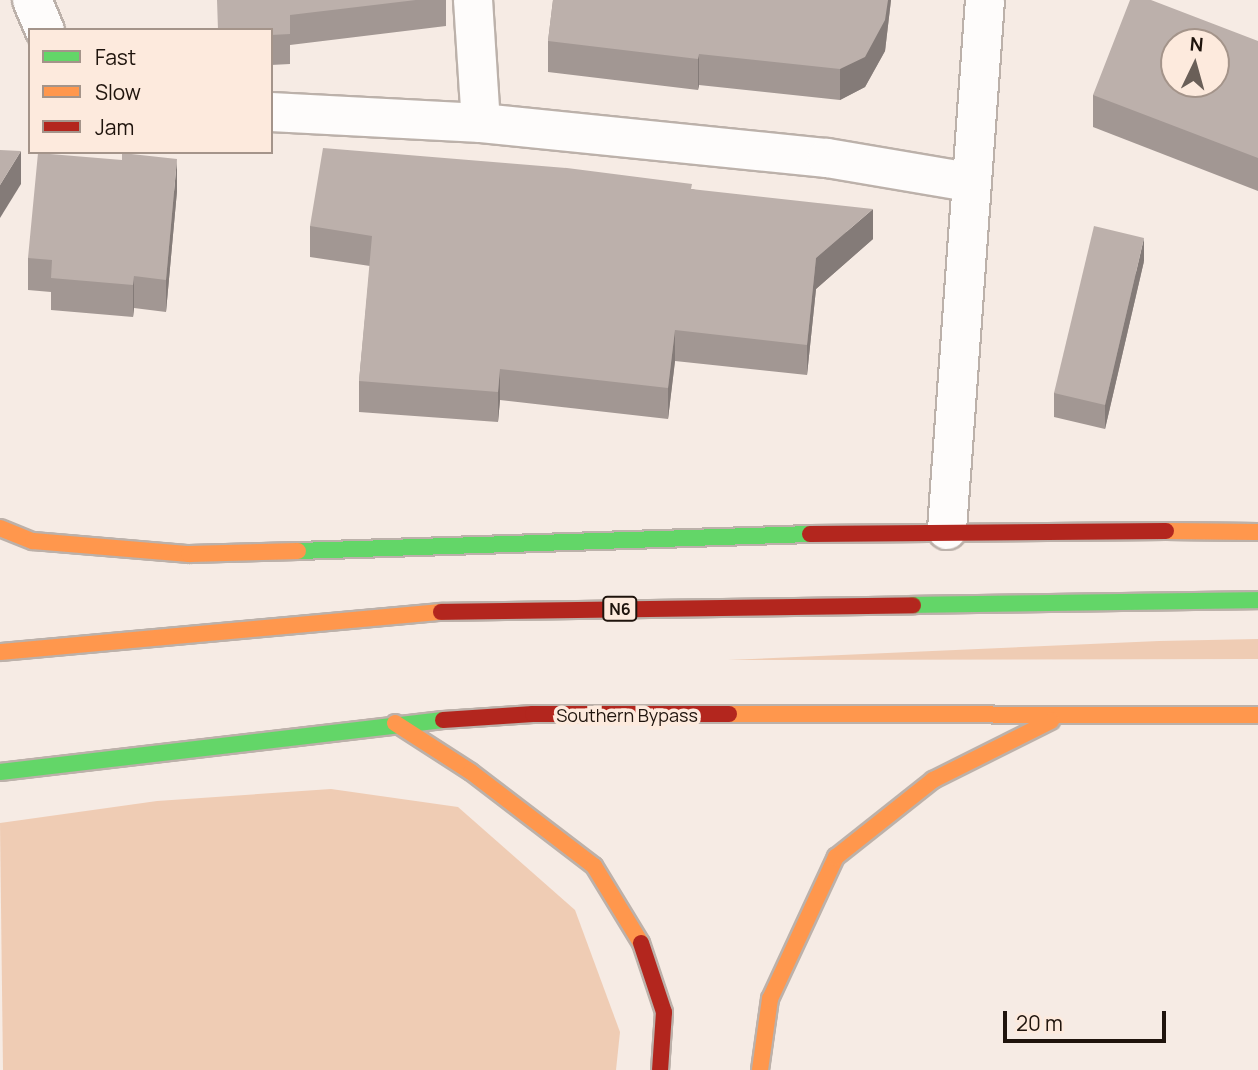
<!DOCTYPE html>
<style>
body{margin:0}
#map{position:relative;width:1258px;height:1070px;overflow:hidden;background:#f6ebe4;font-family:Manrope,sans-serif}
div>[style]{position:absolute}
[style*='--x']{left:calc(var(--x)*1px);top:calc(var(--y)*1px);width:calc(var(--w)*1px);rotate:calc(var(--a)*1deg)}
.green>*{inset:0;background:#efccb4}
.roads{filter:drop-shadow(2px 0 #bcb1aa) drop-shadow(-2px 0 #bcb1aa) drop-shadow(0 2px #bcb1aa) drop-shadow(0 -2px #bcb1aa)}
.street>*{height:38px;margin:-19px;padding:0 19px;transform-origin:19px;border-radius:19px;background:#fefcfb}
.fast>*{height:16px;margin:-8px;padding:0 8px;transform-origin:8px;border-radius:8px;background:#63d668}
.slow>*{height:16px;margin:-8px;padding:0 8px;transform-origin:8px;border-radius:8px;background:#ff974d}
.jam>*{height:16px;margin:-8px;padding:0 8px;transform-origin:8px;border-radius:8px;background:#b3261e}
.wall>*{inset:0;background:#a29793}
.shaded-wall>*{inset:0;background:#847b78}
.building>*{inset:0;background:#bcb0ab}
span{translate:-50% -50%;white-space:nowrap;text-align:center;line-height:1.15;-webkit-text-stroke:7px #fdeadd;paint-order:stroke}
.shield-label span{padding:2px 5px;background:#fdeadd;border:2px solid;border-radius:5px;-webkit-text-stroke-width:0}
.shield-label{font-size:16px;color:#1f140d;font-weight:700}
.street-label{font-size:18px;color:#1f140d}
.legend{position:absolute;left:28px;top:28px;width:245px;height:126px;box-sizing:border-box;background:#fdeadd;border:2px solid #a4948a;margin:0;padding:9px 12px;list-style:none;font-size:21px;color:#1f140d}
.legend li{display:flex;align-items:center;gap:14px;height:35px}
.legend b{width:35px;border:2px solid #a4948a}
.north{position:absolute;left:1160px;top:28px;width:70px;height:70px;box-sizing:border-box;background:#fdeadd;border:2px solid #a4948a;border-radius:50%;rotate:5deg;font-size:19px;font-weight:700;line-height:28px;text-align:center;color:#1f140d}
.north::after{content:'';display:block;margin:auto;width:24px;height:32px;background:#6a5f58;clip-path:polygon(50% 0,100% 100%,50% 72%,0 100%)}
.scale{position:absolute;left:1003px;top:1011px;width:163px;height:32px;box-sizing:border-box;border:4px solid #1f140d;border-top:0;padding-left:9px;font-size:21px;line-height:24px;white-space:nowrap;color:#1f140d;-webkit-text-stroke:5px #fdeadd;paint-order:stroke}
</style>
<div id="map">
<div class="green">
<i style="clip-path:polygon(1258px 639px,1258px 659px,728px 660px,1159px 641px)"></i>
<i style="clip-path:polygon(331px 789px,458px 807px,575px 910px,620px 1032px,616px 1070px,3px 1070px,0 823px,157px 801px)"></i>
</div>
<div class="roads">
<div class="street">
<i style="--x:32;--y:0;--w:33;--a:67"></i>
<i style="--x:473;--y:0;--w:123;--a:86.3"></i>
<i style="--x:271;--y:112;--w:210;--a:3"></i>
<i style="--x:481;--y:123;--w:348;--a:5.8"></i>
<i style="--x:827;--y:158;--w:144;--a:9.6"></i>
<i style="--x:947;--y:530;--w:531;--a:-85.9"></i>
</div>
<div class="fast">
<i style="--x:298;--y:551;--w:512;--a:-1.9"></i>
<i style="--x:913;--y:605;--w:345;--a:-0.8"></i>
<i style="--x:0;--y:772;--w:446;--a:-6.7"></i>
</div>
<div class="slow">
<i style="--x:0;--y:528;--w:35;--a:22"></i>
<i style="--x:33;--y:541;--w:157;--a:4.8"></i>
<i style="--x:189;--y:554;--w:109;--a:-1.6"></i>
<i style="--x:1166;--y:531;--w:92;--a:0.6"></i>
<i style="--x:0;--y:652;--w:443;--a:-5.2"></i>
<i style="--x:729;--y:714;--w:529;--a:0.11"></i>
<i style="--x:395;--y:723;--w:90;--a:32.8"></i>
<i style="--x:471;--y:772;--w:155;--a:37.4"></i>
<i style="--x:594;--y:866;--w:90;--a:58.6"></i>
<i style="--x:760;--y:1070;--w:72;--a:-82"></i>
<i style="--x:770;--y:999;--w:157;--a:-65.1"></i>
<i style="--x:836;--y:857;--w:124;--a:-38.4"></i>
<i style="--x:933;--y:780;--w:132;--a:-26.6"></i>
</div>
<div class="jam">
<i style="--x:810;--y:534;--w:356;--a:-0.5"></i>
<i style="--x:441;--y:612;--w:472;--a:-0.8"></i>
<i style="--x:443;--y:720;--w:90;--a:-3.8"></i>
<i style="--x:533;--y:714;--w:196;--a:0"></i>
<i style="--x:641;--y:943;--w:73;--a:71.6"></i>
<i style="--x:664;--y:1012;--w:58;--a:93.9"></i>
</div>
</div>
<div class="wall">
<i style="clip-path:polygon(217px 0,446px 0,446px 26px,290px 45px,290px 64px,271px 65px,271px 30px)"></i>
<i style="clip-path:polygon(553px 0,891px 0,885px 51px,865px 87px,840px 100px,699px 85px,698px 90px,548px 72px,548px 41px)"></i>
<i style="clip-path:polygon(1258px 41px,1258px 191px,1093px 127px,1093px 95px)"></i>
<i style="clip-path:polygon(692px 189px,873px 239px,816px 289px,807px 375px,675px 361px,668px 419px,500px 400px,498px 422px,359px 412px,359px 381px,370px 266px,310px 257px,310px 226px)"></i>
<i style="clip-path:polygon(177px 191px,166px 312px,134px 308px,133px 317px,51px 310px,51px 292px,28px 290px,28px 258px)"></i>
<i style="clip-path:polygon(1144px 261px,1105px 429px,1054px 417px,1054px 393px)"></i>
</div>
<div class="shaded-wall">
<i style="clip-path:polygon(888px 0,891px 0,885px 51px,865px 87px,840px 100px,840px 69px)"></i>
<i style="clip-path:polygon(699px 54px,699px 85px,698px 90px,698px 59px)"></i>
<i style="clip-path:polygon(21px 151px,21px 184px,0 218px,0 185px)"></i>
<i style="clip-path:polygon(177px 159px,177px 191px,166px 312px,166px 280px)"></i>
<i style="clip-path:polygon(873px 209px,873px 239px,816px 289px,807px 375px,807px 345px,816px 258px)"></i>
<i style="clip-path:polygon(1144px 238px,1144px 261px,1105px 429px,1105px 405px)"></i>
<i style="clip-path:polygon(134px 276px,134px 308px,133px 317px,133px 285px)"></i>
<i style="clip-path:polygon(675px 330px,675px 361px,668px 419px,668px 388px)"></i>
<i style="clip-path:polygon(500px 369px,500px 400px,498px 422px,498px 392px)"></i>
</div>
<div class="building">
<i style="clip-path:polygon(217px 0,416px 0,290px 15px,290px 34px,271px 35px,271px 30px,218px 30px)"></i>
<i style="clip-path:polygon(553px 0,888px 0,885px 20px,865px 57px,840px 69px,699px 54px,698px 59px,548px 41px)"></i>
<i style="clip-path:polygon(evenodd,1130px 0,1151px 0,1258px 41px,1258px 158px,1093px 95px,1130px 0,1174px 42px,1216px 42px,1216px 84px,1174px 84px,1174px 42px)"></i>
<i style="clip-path:polygon(323px 148px,567px 168px,692px 184px,691px 189px,873px 209px,816px 258px,807px 345px,675px 330px,668px 388px,500px 369px,498px 392px,359px 381px,372px 236px,310px 226px)"></i>
<i style="clip-path:polygon(0 150px,21px 151px,0 185px)"></i>
<i style="clip-path:polygon(38px 153px,122px 160px,122px 153px,177px 159px,166px 280px,134px 276px,133px 285px,51px 278px,52px 260px,28px 258px)"></i>
<i style="clip-path:polygon(1094px 226px,1144px 238px,1105px 405px,1054px 393px)"></i>
</div>
<div class="shield-label">
<span style="left:620px;top:609px">N6</span>
</div>
<div class="street-label">
<span style="left:627px;top:715px">Southern Bypass</span>
</div>
<ul class="legend">
<li><b style="height:9px;background:#63d668"></b>Fast</li>
<li><b style="height:9px;background:#ff974d"></b>Slow</li>
<li><b style="height:9px;background:#b3261e"></b>Jam</li>
</ul>
<div class="north">N</div>
<div class="scale">20 m</div>
</div>
